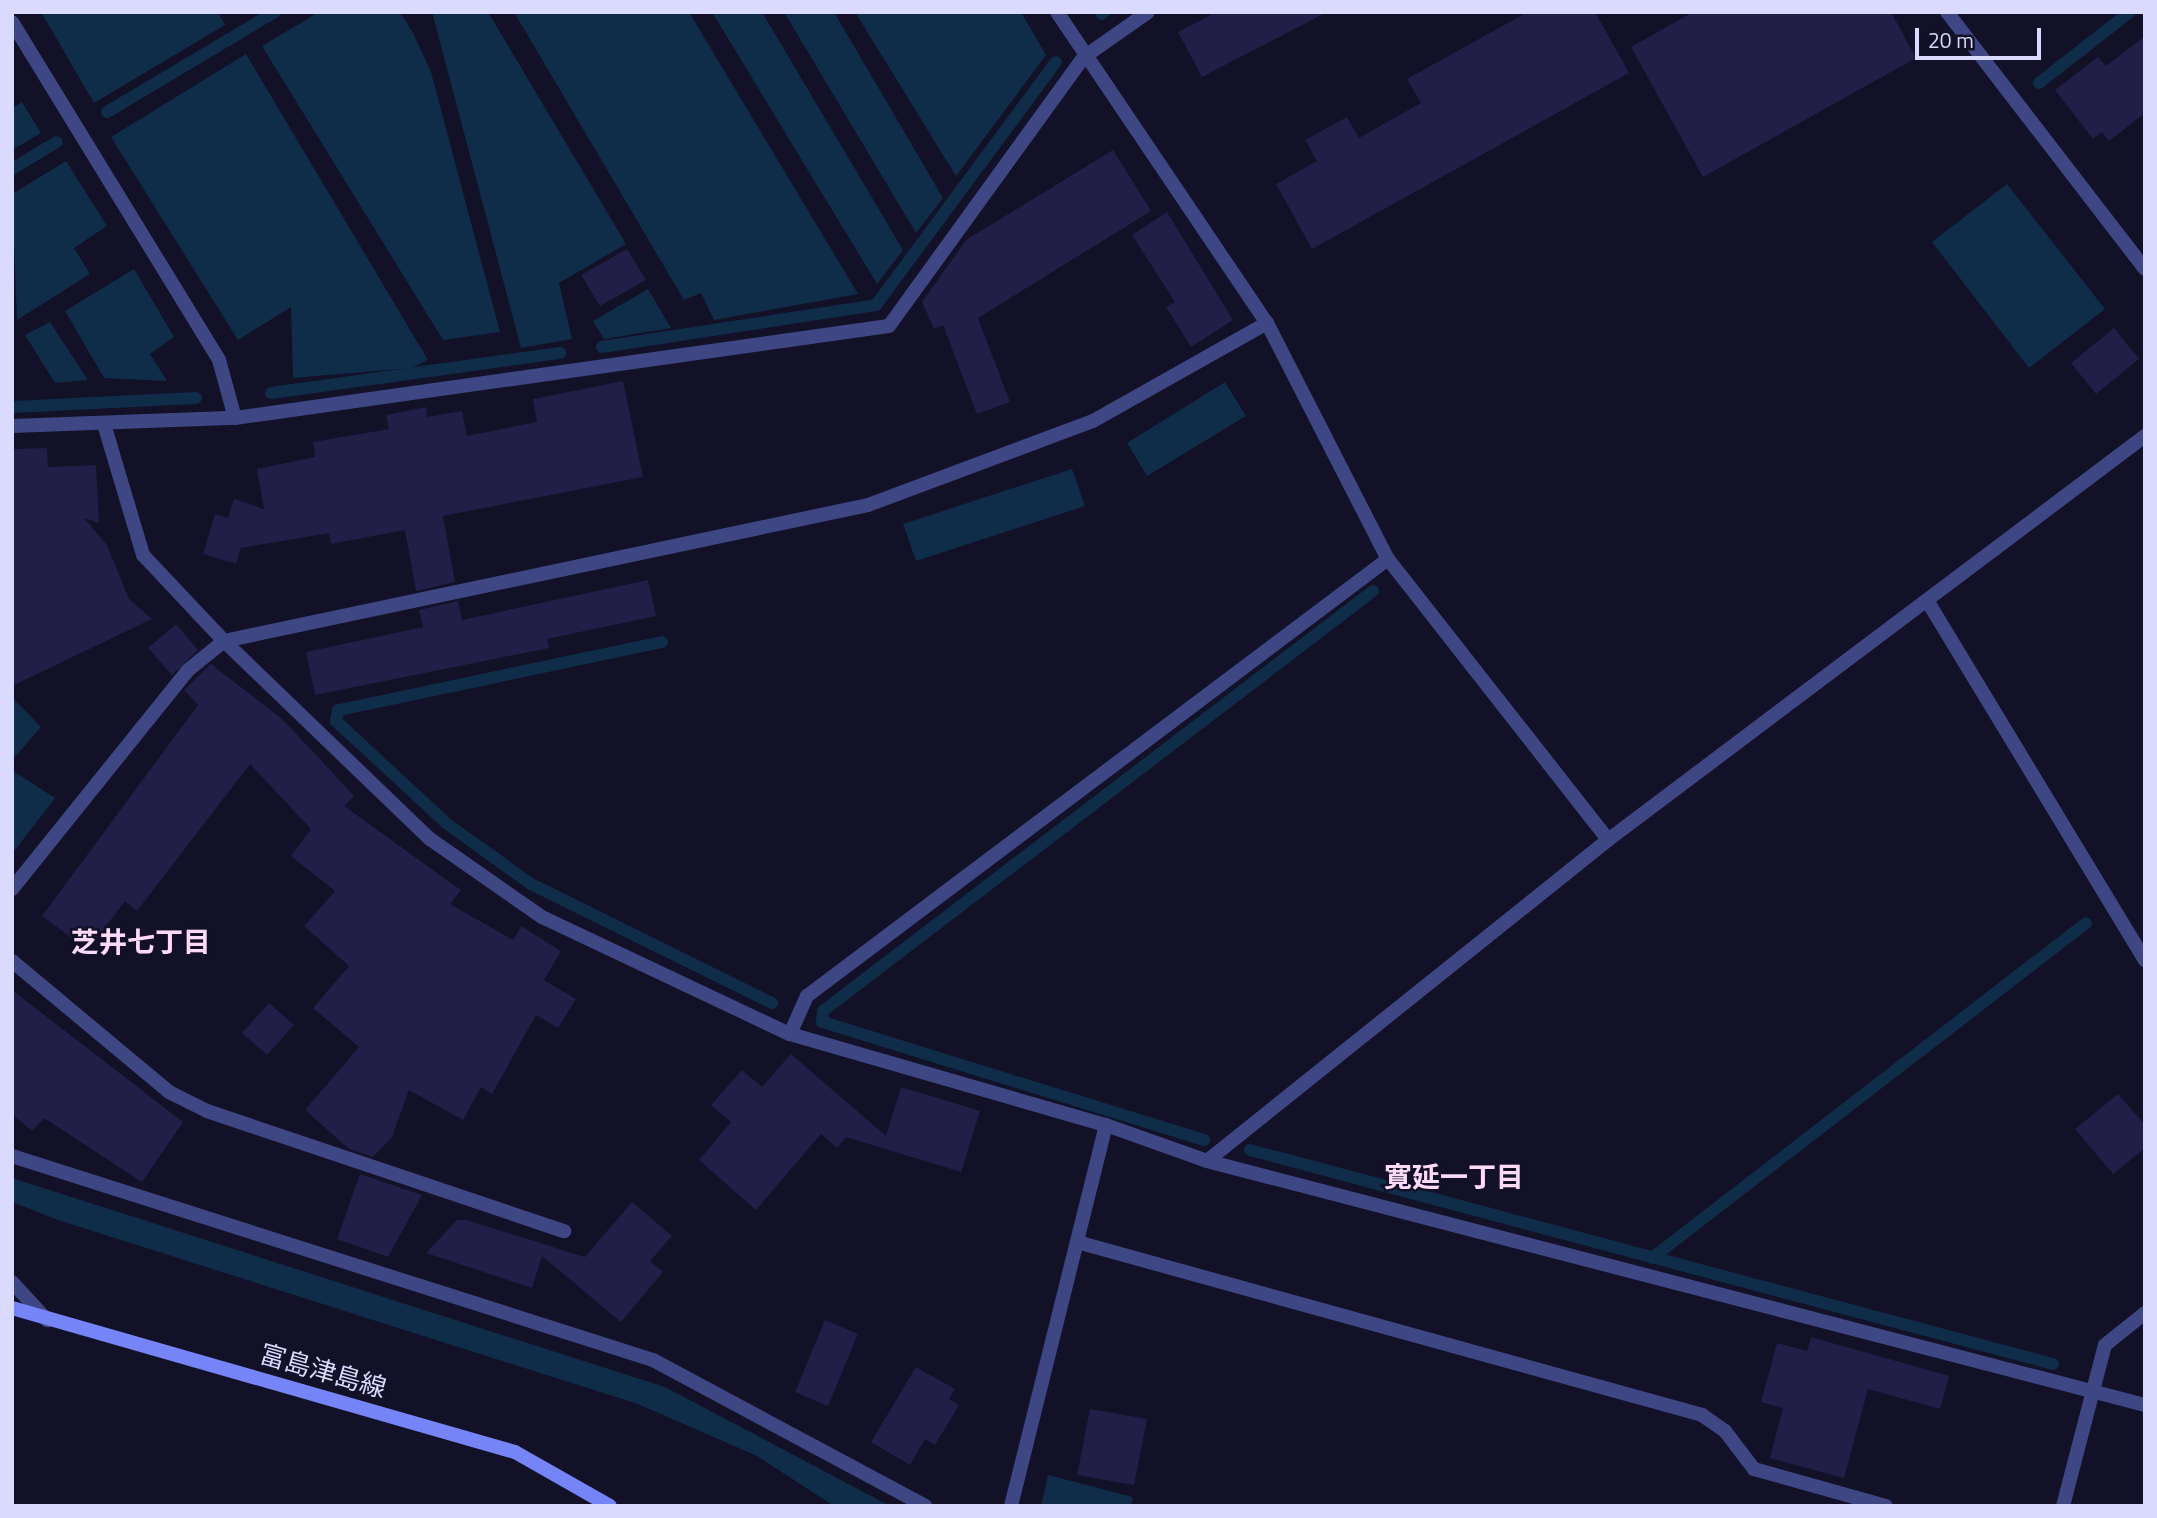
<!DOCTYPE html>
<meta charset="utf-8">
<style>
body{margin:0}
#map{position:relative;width:2157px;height:1518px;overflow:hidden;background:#121127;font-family:"Titillium Web","Noto Sans JP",sans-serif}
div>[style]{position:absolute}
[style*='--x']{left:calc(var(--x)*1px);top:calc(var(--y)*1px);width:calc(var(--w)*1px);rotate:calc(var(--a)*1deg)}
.water>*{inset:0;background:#0f2c48}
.stream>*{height:12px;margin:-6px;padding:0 6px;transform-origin:6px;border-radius:6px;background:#0f2c48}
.building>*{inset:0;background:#211e47}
.minor>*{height:14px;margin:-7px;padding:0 7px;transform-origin:7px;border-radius:7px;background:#3f4684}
.secondary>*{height:14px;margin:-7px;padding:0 7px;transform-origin:7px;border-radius:7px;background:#7585f8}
span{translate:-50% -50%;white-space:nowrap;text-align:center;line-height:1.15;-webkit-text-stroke:5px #121127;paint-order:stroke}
.street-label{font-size:26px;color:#d9dafd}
.neighbourhood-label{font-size:28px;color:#fddbf6;font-weight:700}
.frame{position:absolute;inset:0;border:14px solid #d9dafd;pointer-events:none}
.scale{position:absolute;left:1915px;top:28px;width:126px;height:32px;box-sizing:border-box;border:4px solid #d9dafd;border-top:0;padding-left:9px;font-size:21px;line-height:24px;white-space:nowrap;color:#d9dafd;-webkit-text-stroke:5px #121127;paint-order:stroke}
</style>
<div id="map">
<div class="water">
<i style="clip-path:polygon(41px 12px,218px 12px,225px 25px,94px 103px)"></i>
<i style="clip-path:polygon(319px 12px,400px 12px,413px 33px,431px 72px,500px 332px,443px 340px,262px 46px)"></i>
<i style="clip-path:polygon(432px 12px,488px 12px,626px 244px,559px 283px,572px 339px,521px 348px)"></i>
<i style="clip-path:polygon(514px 12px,689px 12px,858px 294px,714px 320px,701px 293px,684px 300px)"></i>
<i style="clip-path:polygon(712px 12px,762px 12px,903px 250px,877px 284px)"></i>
<i style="clip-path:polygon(784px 12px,834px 12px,943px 198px,916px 233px)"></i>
<i style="clip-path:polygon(855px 12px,1021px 12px,1046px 55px,956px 176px)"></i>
<i style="clip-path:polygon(246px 54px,428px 360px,411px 368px,293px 378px,291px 307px,238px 340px,111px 137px)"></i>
<i style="clip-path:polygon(22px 102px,41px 133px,12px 150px,12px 108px)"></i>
<i style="clip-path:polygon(66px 161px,107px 226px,74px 248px,90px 274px,17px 320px,12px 194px)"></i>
<i style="clip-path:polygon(2007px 184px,2105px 309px,2029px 368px,1932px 242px)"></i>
<i style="clip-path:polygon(134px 269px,174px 337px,150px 354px,167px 381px,104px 378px,65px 311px)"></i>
<i style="clip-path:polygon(648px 289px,671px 328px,604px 339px,593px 321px)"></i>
<i style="clip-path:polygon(50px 322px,88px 380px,55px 383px,25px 335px)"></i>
<i style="clip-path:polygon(1225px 382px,1246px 416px,1147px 476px,1127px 443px)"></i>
<i style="clip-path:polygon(1072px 469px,1085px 506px,916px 561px,903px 524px)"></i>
<i style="clip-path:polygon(12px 697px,41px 727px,15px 757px,12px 755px)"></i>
<i style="clip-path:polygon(12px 770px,55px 798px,12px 854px)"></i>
<i style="clip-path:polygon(12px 1178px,665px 1387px,890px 1506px,834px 1506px,757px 1456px,638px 1404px,58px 1220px,12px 1202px)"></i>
<i style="clip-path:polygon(1048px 1475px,1133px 1497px,1131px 1506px,1041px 1506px)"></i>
</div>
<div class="stream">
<i style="--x:1102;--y:14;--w:3;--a:-45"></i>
<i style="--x:2039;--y:83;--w:115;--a:-38"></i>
<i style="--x:107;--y:112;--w:196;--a:-30.8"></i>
<i style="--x:12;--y:169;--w:52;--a:-31"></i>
<i style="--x:602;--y:347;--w:277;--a:-8.7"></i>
<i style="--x:876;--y:305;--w:302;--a:-53.5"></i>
<i style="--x:271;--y:393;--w:292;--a:-7.9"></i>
<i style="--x:12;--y:407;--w:184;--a:-2.8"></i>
<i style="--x:662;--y:642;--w:331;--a:168.1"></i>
<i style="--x:338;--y:710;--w:11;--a:100"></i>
<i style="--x:336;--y:721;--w:150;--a:42.8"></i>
<i style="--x:446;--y:823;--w:105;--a:35.7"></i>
<i style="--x:531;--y:884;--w:269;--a:26.3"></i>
<i style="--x:1204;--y:1140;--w:400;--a:-162.8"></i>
<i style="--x:822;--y:1022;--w:11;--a:-85"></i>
<i style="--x:823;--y:1011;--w:692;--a:-37.37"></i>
<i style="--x:1250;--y:1150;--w:831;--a:14.92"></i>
<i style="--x:1652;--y:1258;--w:548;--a:-37.66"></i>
</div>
<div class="building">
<i style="clip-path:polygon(1216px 12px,1327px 12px,1202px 77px,1178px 32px)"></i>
<i style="clip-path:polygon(1528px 12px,1595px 12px,1629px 73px,1312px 249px,1276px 184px,1317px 161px,1305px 140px,1347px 117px,1359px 138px,1421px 103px,1407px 79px)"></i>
<i style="clip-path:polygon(1693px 12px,1891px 12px,1916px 58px,1703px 177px,1631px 47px)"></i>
<i style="clip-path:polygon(2145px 36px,2145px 113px,2109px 141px,2102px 132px,2093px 139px,2055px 90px,2098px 57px,2106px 66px)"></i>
<i style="clip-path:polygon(1113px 150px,1151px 211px,978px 318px,1010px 402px,977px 414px,943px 325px,934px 329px,922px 302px,966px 240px)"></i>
<i style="clip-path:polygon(1167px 212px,1233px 320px,1191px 347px,1166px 307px,1175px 302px,1132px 235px)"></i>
<i style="clip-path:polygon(627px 249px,646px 280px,600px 306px,581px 275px)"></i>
<i style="clip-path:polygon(2114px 328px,2139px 359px,2096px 394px,2071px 363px)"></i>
<i style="clip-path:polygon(623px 381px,643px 477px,443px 516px,455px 582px,416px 591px,405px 530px,331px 544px,329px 533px,241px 548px,236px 564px,203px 554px,215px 514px,228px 518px,234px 499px,264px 509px,257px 469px,315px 457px,313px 442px,389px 429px,386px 415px,426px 407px,427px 417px,462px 411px,467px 436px,537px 422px,533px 399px)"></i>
<i style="clip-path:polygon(47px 448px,48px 467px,96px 465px,99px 523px,84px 518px,107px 545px,129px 599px,152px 619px,14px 685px,12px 449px)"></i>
<i style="clip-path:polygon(648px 580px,656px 616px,547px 639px,549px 648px,315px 695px,306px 652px,423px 627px,419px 610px,458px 601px,462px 620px)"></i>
<i style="clip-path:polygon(176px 624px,198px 650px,172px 675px,148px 648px)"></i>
<i style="clip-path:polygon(211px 664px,281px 718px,319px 758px,354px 796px,344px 806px,461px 890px,450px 904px,513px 940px,521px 926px,561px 951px,544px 980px,576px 999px,558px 1028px,536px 1015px,492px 1094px,481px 1087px,463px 1120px,409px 1090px,392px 1137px,373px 1157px,349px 1149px,305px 1110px,359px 1047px,313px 1008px,349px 966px,304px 926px,335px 891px,291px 856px,311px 829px,250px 764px,137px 911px,125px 901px,88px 950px,42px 916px,198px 705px,184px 690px)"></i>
<i style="clip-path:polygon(12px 990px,183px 1122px,142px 1182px,44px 1118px,32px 1131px,12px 1114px)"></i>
<i style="clip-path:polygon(269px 1003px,294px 1025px,267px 1055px,242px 1033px)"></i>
<i style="clip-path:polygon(791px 1054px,886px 1136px,901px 1087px,980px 1111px,961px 1172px,846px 1137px,837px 1148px,821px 1134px,756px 1210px,699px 1160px,731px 1122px,711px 1105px,742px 1070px,762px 1087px)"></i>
<i style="clip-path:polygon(2118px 1094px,2145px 1125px,2145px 1148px,2113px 1174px,2075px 1129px)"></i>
<i style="clip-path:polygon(360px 1174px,422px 1195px,388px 1257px,337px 1239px)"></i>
<i style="clip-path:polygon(632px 1202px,672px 1236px,650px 1261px,663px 1272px,621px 1322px,542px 1256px,532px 1288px,426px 1253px,457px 1220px,466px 1220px,585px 1257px)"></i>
<i style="clip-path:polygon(825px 1320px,858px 1334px,828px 1406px,795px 1392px)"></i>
<i style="clip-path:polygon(1811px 1337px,1949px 1376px,1940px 1409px,1868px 1389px,1844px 1478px,1770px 1458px,1783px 1408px,1761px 1402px,1777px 1343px,1807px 1351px)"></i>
<i style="clip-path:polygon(916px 1367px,955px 1389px,949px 1399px,959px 1405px,935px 1445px,925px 1439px,910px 1465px,871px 1442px)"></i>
<i style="clip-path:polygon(1090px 1409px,1147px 1419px,1134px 1485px,1077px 1475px)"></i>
</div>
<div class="minor">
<i style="--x:1057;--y:12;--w:375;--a:56"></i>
<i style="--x:1267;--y:323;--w:265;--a:62.9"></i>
<i style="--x:1388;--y:559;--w:357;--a:51.9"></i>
<i style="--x:1947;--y:12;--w:324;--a:52.4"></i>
<i style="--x:12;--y:22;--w:396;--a:58.5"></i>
<i style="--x:219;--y:360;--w:60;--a:74.6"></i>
<i style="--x:104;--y:424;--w:137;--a:73.4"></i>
<i style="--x:143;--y:555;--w:118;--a:46.7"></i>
<i style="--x:224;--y:641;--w:658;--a:-11.92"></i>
<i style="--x:868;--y:505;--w:240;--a:-20.5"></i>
<i style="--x:1093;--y:421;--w:200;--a:-29.4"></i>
<i style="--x:12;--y:426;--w:223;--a:-2.1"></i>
<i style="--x:235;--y:418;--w:660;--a:-8.01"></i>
<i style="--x:889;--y:326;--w:332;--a:-54.1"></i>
<i style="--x:1084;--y:57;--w:78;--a:-35.1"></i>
<i style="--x:1928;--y:602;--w:419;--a:58.8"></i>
<i style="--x:12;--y:889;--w:280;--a:-51.2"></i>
<i style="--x:187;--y:671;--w:48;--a:-39"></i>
<i style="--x:224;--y:641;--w:286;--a:43.9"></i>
<i style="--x:430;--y:839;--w:136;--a:34.9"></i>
<i style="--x:542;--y:917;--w:274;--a:25.3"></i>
<i style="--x:790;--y:1034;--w:329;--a:16.1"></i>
<i style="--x:1106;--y:1125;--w:107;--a:19.6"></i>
<i style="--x:1207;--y:1161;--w:969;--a:14.58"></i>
<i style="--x:12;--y:961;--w:204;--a:39.8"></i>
<i style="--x:169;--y:1092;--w:42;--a:26.6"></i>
<i style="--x:207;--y:1111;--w:377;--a:18.6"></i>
<i style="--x:790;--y:1034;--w:42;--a:-65.9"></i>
<i style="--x:807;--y:996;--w:727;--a:-36.95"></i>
<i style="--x:12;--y:1156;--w:673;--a:17.65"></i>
<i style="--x:653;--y:1360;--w:309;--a:28.2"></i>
<i style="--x:1207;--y:1161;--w:514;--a:-38.68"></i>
<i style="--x:1608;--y:840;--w:672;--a:-36.96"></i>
<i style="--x:1077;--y:1242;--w:649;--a:15.47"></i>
<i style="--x:1702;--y:1415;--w:28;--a:35"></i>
<i style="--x:1725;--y:1431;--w:48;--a:52.7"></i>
<i style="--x:1754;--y:1469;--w:137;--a:15.7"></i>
<i style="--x:12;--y:1282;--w:52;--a:47.4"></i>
<i style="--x:1011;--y:1506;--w:393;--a:-76"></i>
<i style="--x:2063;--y:1506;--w:166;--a:-75.4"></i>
<i style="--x:2105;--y:1345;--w:51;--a:-38.7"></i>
</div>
<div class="secondary">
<i style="--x:12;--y:1308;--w:523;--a:15.98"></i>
<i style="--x:515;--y:1452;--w:109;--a:29.6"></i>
</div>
<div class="street-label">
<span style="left:323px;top:1371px;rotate:16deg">富島津島線</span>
</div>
<div class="neighbourhood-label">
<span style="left:141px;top:942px">芝井七丁目</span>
<span style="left:1454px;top:1177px">寛延一丁目</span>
</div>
<div class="frame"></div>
<div class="scale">20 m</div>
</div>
